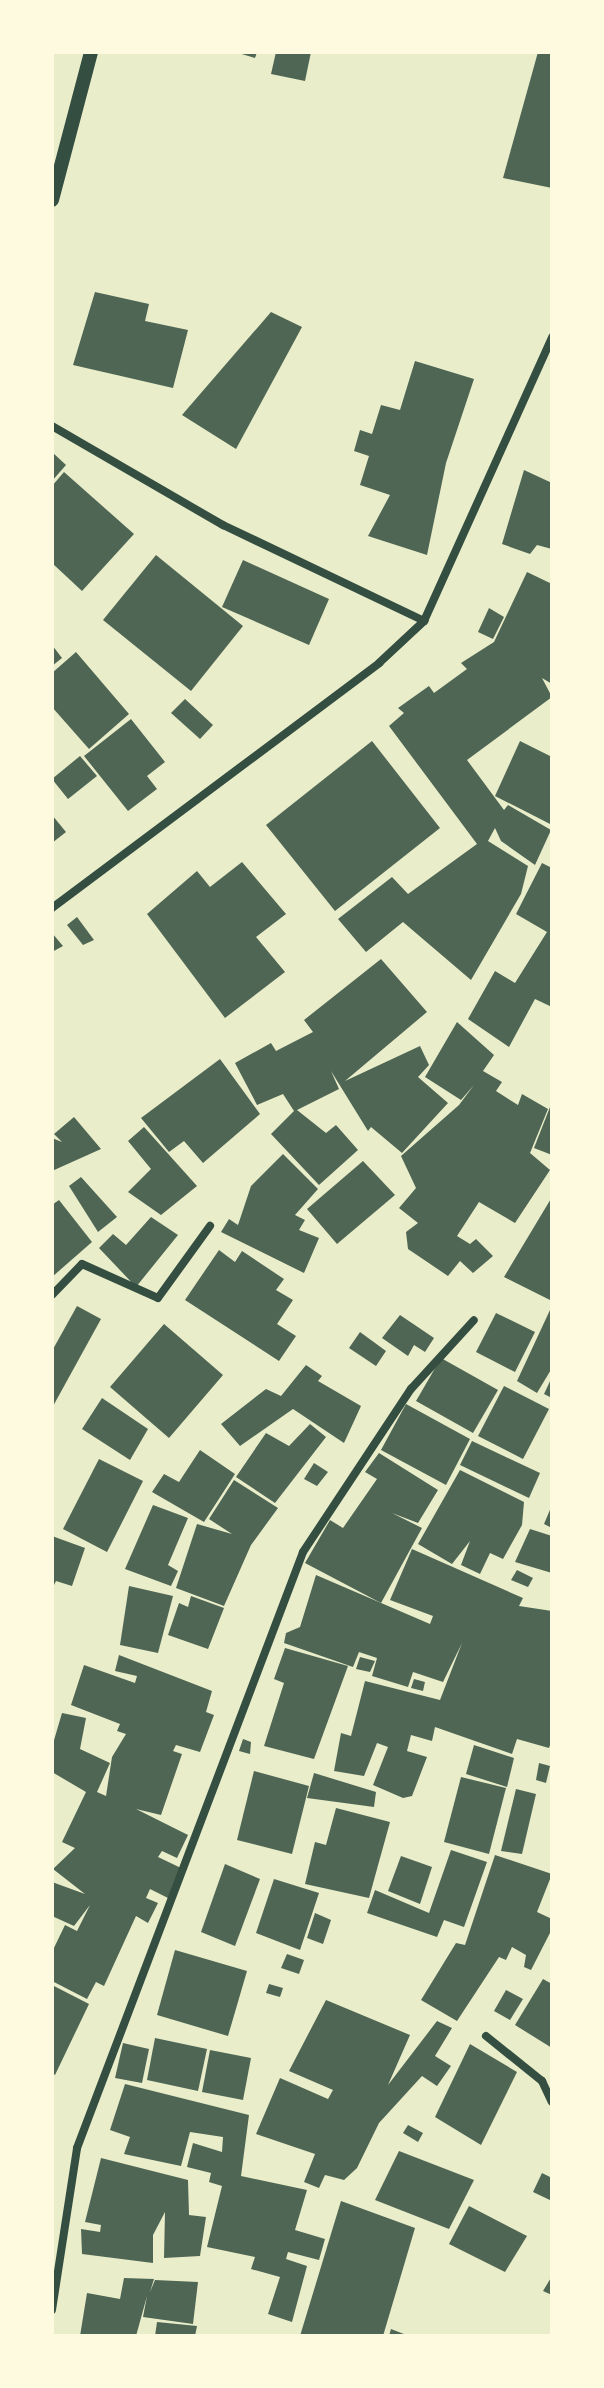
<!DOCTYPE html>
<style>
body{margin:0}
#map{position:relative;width:604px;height:2388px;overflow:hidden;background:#e9edc9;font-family:"Roboto Condensed",sans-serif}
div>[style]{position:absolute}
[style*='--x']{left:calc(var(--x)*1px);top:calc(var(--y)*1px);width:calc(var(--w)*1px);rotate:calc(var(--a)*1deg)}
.building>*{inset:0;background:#4f6655}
.minor>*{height:8px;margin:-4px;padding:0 4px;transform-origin:4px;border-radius:4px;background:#344e41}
.tertiary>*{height:14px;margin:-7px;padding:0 7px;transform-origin:7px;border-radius:7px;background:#344e41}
span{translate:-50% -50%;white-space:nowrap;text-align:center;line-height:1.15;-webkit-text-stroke:6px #fefae0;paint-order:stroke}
.frame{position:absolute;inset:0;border:54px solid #fefae0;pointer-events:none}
</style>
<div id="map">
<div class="building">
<i style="clip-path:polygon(235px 52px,257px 52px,255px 58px)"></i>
<i style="clip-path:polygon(276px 52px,311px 52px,305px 81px,271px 74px)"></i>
<i style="clip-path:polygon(538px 52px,552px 53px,552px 188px,503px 178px)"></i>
<i style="clip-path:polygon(95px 292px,149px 304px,145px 321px,188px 330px,173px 388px,73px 365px)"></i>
<i style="clip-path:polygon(271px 312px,302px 327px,236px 449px,182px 415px)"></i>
<i style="clip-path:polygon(415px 361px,474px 379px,446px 463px,427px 555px,368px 536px,390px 495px,360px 485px,369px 456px,354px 451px,360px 430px,372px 434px,381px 405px,400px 410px)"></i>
<i style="clip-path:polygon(52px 452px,66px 465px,52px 481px)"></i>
<i style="clip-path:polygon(524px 470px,552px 483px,552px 549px,537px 545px,530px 554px,502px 544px)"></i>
<i style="clip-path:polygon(64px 472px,134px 534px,82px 591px,52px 563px,52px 486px)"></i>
<i style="clip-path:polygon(156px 555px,243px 626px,191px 691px,103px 620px)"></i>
<i style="clip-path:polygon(243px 560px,329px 599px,309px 645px,222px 607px)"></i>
<i style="clip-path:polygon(527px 572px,552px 584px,552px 684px,542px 678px,552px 697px,467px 760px,504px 810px,508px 805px,551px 830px,535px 865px,501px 841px,495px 828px,488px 841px,528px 866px,521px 894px,471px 980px,403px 922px,366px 952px,338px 919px,392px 877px,408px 894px,477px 844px,389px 726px,404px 713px,398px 708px,429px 686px,434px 693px,467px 669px,461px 663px,494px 642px)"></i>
<i style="clip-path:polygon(489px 608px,504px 617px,493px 639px,478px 632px)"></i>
<i style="clip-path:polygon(52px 645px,62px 658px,52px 666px)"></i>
<i style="clip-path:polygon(76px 652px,129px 714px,89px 749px,52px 707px,52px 673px)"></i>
<i style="clip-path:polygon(185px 699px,213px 725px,200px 739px,171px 713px)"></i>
<i style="clip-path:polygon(131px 719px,165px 762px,147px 776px,157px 789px,128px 811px,84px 756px)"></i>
<i style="clip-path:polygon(372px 741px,440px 828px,335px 911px,266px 825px)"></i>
<i style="clip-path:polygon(520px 741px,552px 757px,552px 825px,495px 796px)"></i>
<i style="clip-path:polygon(80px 756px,97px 776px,68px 799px,52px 779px)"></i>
<i style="clip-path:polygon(52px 815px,66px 832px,52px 843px)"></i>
<i style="clip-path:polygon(242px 862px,286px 914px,256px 937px,285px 972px,225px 1018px,147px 914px,197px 871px,210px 887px)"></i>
<i style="clip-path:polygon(542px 863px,552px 868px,552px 1007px,535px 999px,509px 1047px,468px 1019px,495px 971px,515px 983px,547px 932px,516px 914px)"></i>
<i style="clip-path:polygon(77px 917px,94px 940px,83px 945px,67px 925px)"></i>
<i style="clip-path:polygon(52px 933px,63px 946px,52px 952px)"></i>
<i style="clip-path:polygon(381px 959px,427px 1012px,345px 1081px,420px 1046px,429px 1065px,418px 1077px,448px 1103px,402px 1153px,371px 1127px,368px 1131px,331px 1071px,339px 1089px,297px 1110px,326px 1133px,336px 1125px,358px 1150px,319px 1185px,271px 1134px,294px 1111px,283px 1094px,257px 1105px,235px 1063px,271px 1043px,276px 1051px,313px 1032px,304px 1020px)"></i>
<i style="clip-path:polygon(457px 1022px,494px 1055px,483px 1071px,502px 1082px,496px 1091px,518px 1105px,522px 1094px,548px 1109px,530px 1153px,550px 1170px,515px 1223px,479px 1202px,457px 1236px,470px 1244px,476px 1239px,493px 1256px,473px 1273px,460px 1261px,448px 1276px,408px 1249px,406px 1232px,418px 1223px,399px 1208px,416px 1188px,401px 1156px,459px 1105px,474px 1085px,461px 1100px,425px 1077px)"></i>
<i style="clip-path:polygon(220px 1059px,260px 1114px,203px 1163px,184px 1141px,169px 1152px,141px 1118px)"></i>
<i style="clip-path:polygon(552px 1102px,552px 1155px,534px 1148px)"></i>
<i style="clip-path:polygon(74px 1117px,101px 1149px,52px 1171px,52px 1138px,62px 1142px,54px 1134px)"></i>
<i style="clip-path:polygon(144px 1127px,197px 1186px,161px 1215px,128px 1192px,151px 1169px,128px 1141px)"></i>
<i style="clip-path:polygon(283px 1154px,318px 1189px,295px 1215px,305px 1220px,299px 1230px,319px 1238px,304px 1273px,221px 1232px,229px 1219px,238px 1225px,251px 1186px)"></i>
<i style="clip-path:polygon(363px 1161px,395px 1195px,337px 1244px,307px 1209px)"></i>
<i style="clip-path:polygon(81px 1177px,117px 1217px,98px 1232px,69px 1186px)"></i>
<i style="clip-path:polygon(552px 1197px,552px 1301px,504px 1277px)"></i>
<i style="clip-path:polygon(59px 1200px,92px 1242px,52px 1277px,52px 1205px)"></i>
<i style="clip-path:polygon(151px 1217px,178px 1235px,136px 1287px,99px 1248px,113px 1234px,126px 1245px)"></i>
<i style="clip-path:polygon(219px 1250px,235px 1262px,242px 1251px,284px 1279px,276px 1290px,293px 1300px,277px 1324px,296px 1336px,279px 1361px,185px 1300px)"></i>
<i style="clip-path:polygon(77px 1306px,101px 1319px,52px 1408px,52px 1351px)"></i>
<i style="clip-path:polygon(550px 1310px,552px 1368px,537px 1393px,517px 1381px)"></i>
<i style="clip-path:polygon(496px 1313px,535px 1332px,515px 1372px,476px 1352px)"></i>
<i style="clip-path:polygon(400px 1315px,434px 1338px,425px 1352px,414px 1345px,408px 1356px,382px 1338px)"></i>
<i style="clip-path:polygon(164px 1324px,223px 1375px,169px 1438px,110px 1387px)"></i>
<i style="clip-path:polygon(360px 1332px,386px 1351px,376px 1366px,349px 1348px)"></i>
<i style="clip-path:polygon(441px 1358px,498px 1390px,473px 1433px,416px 1401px)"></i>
<i style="clip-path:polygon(306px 1365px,322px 1376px,318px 1381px,361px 1406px,344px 1443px,293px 1409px,240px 1446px,221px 1424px,266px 1389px,281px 1396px)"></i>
<i style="clip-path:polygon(552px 1377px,552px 1398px,544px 1394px)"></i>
<i style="clip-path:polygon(504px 1386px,549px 1409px,523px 1459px,478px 1436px)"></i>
<i style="clip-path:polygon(102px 1398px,148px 1429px,130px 1460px,82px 1429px)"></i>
<i style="clip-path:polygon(406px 1404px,470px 1439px,446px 1485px,381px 1450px)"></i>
<i style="clip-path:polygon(310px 1424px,326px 1437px,275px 1503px,236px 1477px,266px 1433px,289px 1446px)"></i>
<i style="clip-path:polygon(472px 1441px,540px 1473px,529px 1498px,460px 1465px)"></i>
<i style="clip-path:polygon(200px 1450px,235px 1474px,204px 1522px,152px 1492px,164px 1474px,179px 1482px)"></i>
<i style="clip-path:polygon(379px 1453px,438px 1490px,418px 1523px,392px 1513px,422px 1528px,381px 1603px,305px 1563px,330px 1520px,343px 1528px,377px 1479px,365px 1472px)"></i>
<i style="clip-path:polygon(99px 1459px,143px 1481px,107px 1552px,63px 1529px)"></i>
<i style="clip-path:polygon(314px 1463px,328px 1472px,317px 1486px,304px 1479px)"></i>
<i style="clip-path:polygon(460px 1470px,524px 1502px,522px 1525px,503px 1559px,490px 1553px,480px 1574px,461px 1565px,470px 1541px,452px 1564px,418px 1544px)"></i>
<i style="clip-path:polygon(234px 1480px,278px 1508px,251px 1545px,224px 1606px,176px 1588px,197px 1524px,232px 1534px,209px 1519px)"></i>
<i style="clip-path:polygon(153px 1505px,188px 1518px,168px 1565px,178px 1571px,171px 1586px,125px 1569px)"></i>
<i style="clip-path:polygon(552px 1505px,552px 1528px,544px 1524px)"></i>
<i style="clip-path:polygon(530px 1529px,552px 1536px,552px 1573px,515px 1562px)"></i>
<i style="clip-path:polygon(52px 1536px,85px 1548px,72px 1586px,56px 1581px,52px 1589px)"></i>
<i style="clip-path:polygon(412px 1549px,523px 1598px,519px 1606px,552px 1611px,552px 1739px,549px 1748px,517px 1739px,512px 1754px,435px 1727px,432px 1741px,411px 1735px,407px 1751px,427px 1757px,412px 1796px,403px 1798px,373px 1785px,388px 1747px,377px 1743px,364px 1776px,334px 1771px,341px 1733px,351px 1736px,365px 1681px,440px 1700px,462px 1643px,443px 1682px,413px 1672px,408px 1687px,372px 1676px,377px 1658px,359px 1652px,353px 1667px,284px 1643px,286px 1633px,300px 1627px,316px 1575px,430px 1624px,433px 1616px,390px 1600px)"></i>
<i style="clip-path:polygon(517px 1570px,533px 1578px,528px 1587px,511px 1580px)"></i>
<i style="clip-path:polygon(129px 1586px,173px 1596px,158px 1653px,120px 1645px)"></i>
<i style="clip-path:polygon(191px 1596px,224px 1608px,208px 1649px,168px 1635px,179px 1603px,188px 1607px)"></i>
<i style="clip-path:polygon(285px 1648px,348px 1666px,314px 1759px,264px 1746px,284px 1683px,274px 1679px)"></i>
<i style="clip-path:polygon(119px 1655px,212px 1691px,206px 1712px,214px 1715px,200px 1752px,176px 1745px,173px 1751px,182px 1754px,161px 1815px,136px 1809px,188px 1835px,177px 1858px,162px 1851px,158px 1857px,181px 1868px,170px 1899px,150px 1889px,146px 1898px,158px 1903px,148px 1923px,136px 1916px,104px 1986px,96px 1982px,87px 1999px,52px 1981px,52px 1952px,65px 1925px,77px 1931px,90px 1905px,74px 1926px,52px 1916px,52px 1882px,85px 1894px,53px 1869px,75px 1848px,62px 1842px,86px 1792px,52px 1772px,52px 1747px,62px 1713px,86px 1718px,80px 1749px,110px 1763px,97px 1792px,106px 1796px,112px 1757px,126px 1734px,117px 1731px,120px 1724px,71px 1705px,84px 1665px,135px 1683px,137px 1676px,115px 1671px)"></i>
<i style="clip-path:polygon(360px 1657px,375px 1661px,370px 1672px,356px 1669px)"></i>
<i style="clip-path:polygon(414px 1679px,425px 1682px,423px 1691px,411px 1688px)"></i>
<i style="clip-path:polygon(243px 1739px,251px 1742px,250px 1754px,239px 1751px)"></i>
<i style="clip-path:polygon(474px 1745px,514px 1758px,507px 1787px,466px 1774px)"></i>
<i style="clip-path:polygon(539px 1763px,550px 1766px,546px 1783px,536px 1780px)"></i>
<i style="clip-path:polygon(254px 1771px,309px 1786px,292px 1854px,237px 1840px)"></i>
<i style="clip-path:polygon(314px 1773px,376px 1792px,374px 1807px,307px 1798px)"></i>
<i style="clip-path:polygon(461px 1777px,506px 1788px,489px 1854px,444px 1842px)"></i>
<i style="clip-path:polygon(516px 1789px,536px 1794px,522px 1854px,501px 1851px)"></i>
<i style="clip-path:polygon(336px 1808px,390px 1822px,369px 1898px,305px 1884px,315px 1842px,326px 1845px)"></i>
<i style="clip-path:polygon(451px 1850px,487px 1862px,464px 1927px,444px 1920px,437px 1937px,367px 1913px,375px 1890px,429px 1913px)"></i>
<i style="clip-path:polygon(495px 1855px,552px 1874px,537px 1912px,552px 1919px,552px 1929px,531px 1970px,524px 1967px,526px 1955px,512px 1947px,506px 1960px,499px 1957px,457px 2021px,421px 2000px,456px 1943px,465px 1945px)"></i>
<i style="clip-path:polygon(401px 1856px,432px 1867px,420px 1904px,388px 1891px)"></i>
<i style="clip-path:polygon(225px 1864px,260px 1879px,235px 1946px,201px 1932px)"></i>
<i style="clip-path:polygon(274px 1879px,319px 1893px,300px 1950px,256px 1933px)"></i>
<i style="clip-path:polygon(315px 1913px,331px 1920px,323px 1944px,307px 1938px)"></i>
<i style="clip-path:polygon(175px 1950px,247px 1971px,228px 2036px,157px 2015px)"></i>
<i style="clip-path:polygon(287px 1954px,304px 1960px,299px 1974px,281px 1968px)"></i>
<i style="clip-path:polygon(543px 1979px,552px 1984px,552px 2048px,515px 2025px)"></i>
<i style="clip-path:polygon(269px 1984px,283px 1988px,280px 1997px,266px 1993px)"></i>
<i style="clip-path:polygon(52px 1985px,89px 2004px,55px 2075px,52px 2073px)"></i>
<i style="clip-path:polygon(506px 1990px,523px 1999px,510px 2020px,494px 2011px)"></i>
<i style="clip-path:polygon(326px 2000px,410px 2035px,388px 2085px,437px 2021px,452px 2028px,435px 2056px,451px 2066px,437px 2086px,422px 2076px,379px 2123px,357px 2168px,344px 2180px,325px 2175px,319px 2188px,304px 2182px,315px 2154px,256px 2134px,280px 2078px,328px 2099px,333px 2090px,289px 2071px)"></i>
<i style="clip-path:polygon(155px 2038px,207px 2049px,198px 2091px,147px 2080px)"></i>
<i style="clip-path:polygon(123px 2043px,149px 2049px,142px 2083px,115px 2078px)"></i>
<i style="clip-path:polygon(470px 2044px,517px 2072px,481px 2145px,435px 2117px)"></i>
<i style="clip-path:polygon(210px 2050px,251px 2058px,243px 2100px,202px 2092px)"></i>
<i style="clip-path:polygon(125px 2084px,249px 2115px,241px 2176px,307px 2190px,295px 2230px,325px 2239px,319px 2260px,288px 2252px,286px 2259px,307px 2266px,292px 2322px,268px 2314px,280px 2277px,251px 2269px,255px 2257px,207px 2247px,222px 2186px,209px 2182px,211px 2173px,187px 2167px,193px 2143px,222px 2152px,223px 2137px,190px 2132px,181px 2166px,124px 2154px,130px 2137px,110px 2130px)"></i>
<i style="clip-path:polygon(408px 2125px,423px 2133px,418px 2142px,403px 2133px)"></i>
<i style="clip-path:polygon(399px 2151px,474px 2180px,449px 2229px,375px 2200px)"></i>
<i style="clip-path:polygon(101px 2158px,188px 2180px,189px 2215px,206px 2217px,200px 2256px,164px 2258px,165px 2212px,153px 2235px,153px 2263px,82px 2254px,81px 2229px,100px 2232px,101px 2225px,85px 2222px)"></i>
<i style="clip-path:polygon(542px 2173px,552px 2178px,552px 2201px,533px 2192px)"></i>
<i style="clip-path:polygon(341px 2201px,415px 2228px,383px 2336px,300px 2336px)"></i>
<i style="clip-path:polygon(469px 2206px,527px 2236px,505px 2272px,449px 2244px)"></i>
<i style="clip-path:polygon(552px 2276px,552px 2295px,543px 2291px)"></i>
<i style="clip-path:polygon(124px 2278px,154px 2279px,150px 2292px,155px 2280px,198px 2282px,193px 2324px,143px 2317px,147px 2296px,136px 2336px,80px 2336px,87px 2293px,120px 2299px)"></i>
<i style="clip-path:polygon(157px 2322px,197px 2326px,195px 2336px,155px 2336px)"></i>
<i style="clip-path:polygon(391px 2329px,409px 2336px,389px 2336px)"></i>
</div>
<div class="minor">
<i style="--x:52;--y:426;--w:198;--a:30.1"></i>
<i style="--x:223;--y:525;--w:223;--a:25.5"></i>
<i style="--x:424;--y:621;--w:312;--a:-65.7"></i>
<i style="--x:52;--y:908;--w:409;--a:-36.8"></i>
<i style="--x:379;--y:663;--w:62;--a:-43"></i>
<i style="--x:52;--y:1295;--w:43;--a:-45.9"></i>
<i style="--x:82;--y:1264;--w:83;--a:24.1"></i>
<i style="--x:158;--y:1298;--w:89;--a:-54.2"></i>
<i style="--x:486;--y:2036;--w:72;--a:38.8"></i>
<i style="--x:542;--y:2081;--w:23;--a:65"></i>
<i style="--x:52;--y:2310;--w:164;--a:-81.2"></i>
<i style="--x:77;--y:2148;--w:637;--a:-69.23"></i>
<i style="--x:303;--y:1552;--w:196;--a:-56.5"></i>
<i style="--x:411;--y:1389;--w:93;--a:-47.6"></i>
</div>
<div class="tertiary">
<i style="--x:52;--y:200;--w:153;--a:-75.2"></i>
</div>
<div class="frame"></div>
</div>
